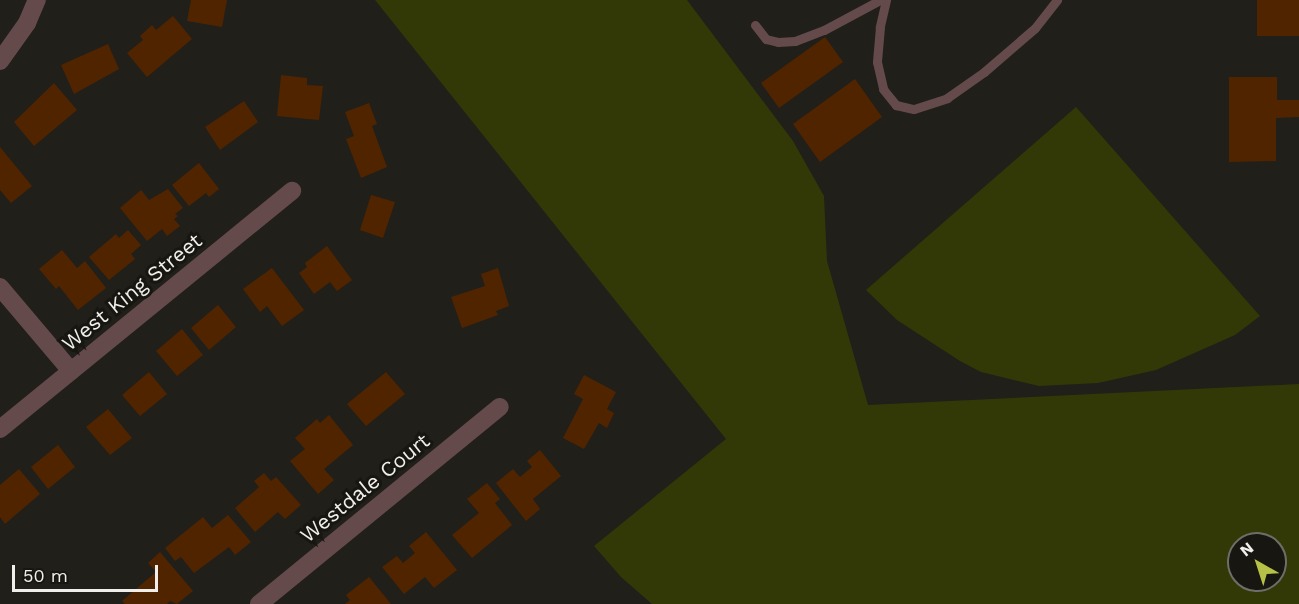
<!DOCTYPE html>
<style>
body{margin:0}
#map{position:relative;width:1299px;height:604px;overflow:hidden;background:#211f19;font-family:"Work Sans",sans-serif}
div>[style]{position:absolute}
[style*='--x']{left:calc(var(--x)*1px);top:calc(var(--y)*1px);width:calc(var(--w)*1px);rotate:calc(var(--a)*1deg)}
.green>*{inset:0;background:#333906}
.building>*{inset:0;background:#512400}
.service>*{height:9px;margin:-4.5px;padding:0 4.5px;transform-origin:4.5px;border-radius:4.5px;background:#644a4b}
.minor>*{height:18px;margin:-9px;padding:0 9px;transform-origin:9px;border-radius:9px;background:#644a4b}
span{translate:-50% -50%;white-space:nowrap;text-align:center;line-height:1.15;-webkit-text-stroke:6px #181610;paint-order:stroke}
.street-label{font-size:21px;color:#f0efeb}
.north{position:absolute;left:1227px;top:532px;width:60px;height:60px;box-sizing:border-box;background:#181610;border:2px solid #6e6d68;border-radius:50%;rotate:321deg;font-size:16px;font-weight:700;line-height:24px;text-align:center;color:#f0efeb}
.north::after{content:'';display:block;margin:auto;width:21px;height:27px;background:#b6c148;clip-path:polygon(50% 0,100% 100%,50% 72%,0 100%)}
.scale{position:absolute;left:12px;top:565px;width:146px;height:27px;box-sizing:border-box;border:3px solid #f0efeb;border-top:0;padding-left:8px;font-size:18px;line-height:21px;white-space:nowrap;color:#f0efeb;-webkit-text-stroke:4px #181610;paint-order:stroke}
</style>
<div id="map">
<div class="green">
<i style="clip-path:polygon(evenodd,375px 0,687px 0,793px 141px,824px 196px,827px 261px,868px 405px,1299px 384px,1299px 604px,652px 604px,621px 577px,594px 546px,726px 439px,375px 0,1239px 544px,1275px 544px,1275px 580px,1239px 580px,1239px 544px)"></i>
<i style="clip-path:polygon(1076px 107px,1260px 316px,1235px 335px,1156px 370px,1098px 383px,1039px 386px,981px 372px,960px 361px,897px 320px,866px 290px)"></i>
</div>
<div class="building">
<i style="clip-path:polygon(191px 0,227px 0,222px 27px,187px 21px)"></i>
<i style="clip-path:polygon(1257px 0,1299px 0,1299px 36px,1257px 36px)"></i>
<i style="clip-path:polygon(173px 16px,192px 39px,147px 77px,127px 53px,143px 40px,140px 36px,152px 25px,156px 30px)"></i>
<i style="clip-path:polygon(825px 37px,843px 62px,779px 108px,761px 83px)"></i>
<i style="clip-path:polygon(108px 44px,119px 69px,74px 94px,61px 65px)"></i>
<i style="clip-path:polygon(281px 75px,307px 78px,307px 85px,323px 86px,319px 120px,277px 116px)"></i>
<i style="clip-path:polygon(1229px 77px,1277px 77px,1277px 100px,1299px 100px,1299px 117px,1276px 118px,1276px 161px,1229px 162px)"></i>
<i style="clip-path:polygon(855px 79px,882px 117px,820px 162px,793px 124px)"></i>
<i style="clip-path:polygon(54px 83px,77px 110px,34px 146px,14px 122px)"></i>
<i style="clip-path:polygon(244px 101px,258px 122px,220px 150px,205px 127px)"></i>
<i style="clip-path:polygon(369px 103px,377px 124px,372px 126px,387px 167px,361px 178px,346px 139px,354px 136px,345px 112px)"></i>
<i style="clip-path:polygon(0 147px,32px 186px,11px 203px,0 190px)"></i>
<i style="clip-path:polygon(199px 163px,219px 189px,209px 197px,206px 193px,189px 206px,172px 185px)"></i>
<i style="clip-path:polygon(168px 189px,183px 208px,175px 214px,178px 216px,174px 219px,180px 226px,167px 236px,162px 229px,147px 241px,120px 208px,141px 190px,149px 200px)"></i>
<i style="clip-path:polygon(371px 195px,395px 202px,383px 238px,360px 230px)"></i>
<i style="clip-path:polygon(128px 230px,141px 245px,131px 254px,135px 259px,109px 280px,89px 257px,116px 234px,119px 238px)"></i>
<i style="clip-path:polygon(327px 246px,352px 280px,337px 291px,330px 282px,314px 294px,299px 273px,307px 267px,305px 263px)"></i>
<i style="clip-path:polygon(62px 250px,77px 268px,85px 261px,106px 288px,78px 310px,59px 286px,56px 289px,39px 269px)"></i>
<i style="clip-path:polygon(272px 268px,304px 310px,282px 326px,267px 306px,260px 312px,243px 289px)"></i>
<i style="clip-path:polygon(498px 268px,509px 306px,496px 311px,498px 315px,462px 328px,451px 297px,485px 286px,481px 274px)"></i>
<i style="clip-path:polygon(218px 305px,236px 327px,209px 350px,191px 328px)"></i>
<i style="clip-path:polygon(182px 329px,203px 355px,177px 376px,156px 351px)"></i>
<i style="clip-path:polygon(149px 372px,167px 394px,140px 416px,122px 395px)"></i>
<i style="clip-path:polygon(386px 372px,405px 394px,366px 426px,347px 404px)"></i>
<i style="clip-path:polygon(584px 375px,616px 392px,607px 409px,614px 413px,607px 428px,599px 423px,584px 449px,563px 438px,583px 399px,574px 394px)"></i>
<i style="clip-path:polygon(108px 409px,132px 438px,110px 455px,86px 427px)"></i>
<i style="clip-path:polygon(329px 415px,353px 445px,324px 469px,334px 480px,318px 494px,290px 461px,305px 449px,295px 438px,317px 419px,320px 423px)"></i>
<i style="clip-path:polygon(58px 445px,75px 467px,48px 489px,31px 467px)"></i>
<i style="clip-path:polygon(540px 450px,561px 476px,533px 499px,540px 509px,526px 521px,496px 483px,513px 469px,520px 477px,532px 467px,527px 461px)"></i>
<i style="clip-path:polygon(19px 469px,40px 494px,5px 524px,0 517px,0 485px)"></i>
<i style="clip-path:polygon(264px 473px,271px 481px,276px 477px,301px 505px,285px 519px,278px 512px,255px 532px,235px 508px,259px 487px,254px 481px)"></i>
<i style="clip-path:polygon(487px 483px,500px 499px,495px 503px,512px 525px,472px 558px,452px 535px,479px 513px,467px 499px)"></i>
<i style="clip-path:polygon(228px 515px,251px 542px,235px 555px,229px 547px,194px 573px,181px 557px,175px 561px,165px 548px,203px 517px,212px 528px)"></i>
<i style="clip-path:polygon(426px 532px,457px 570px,434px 588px,425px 577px,404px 594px,382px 567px,397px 556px,403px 563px,415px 553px,409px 546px)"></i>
<i style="clip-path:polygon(160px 552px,193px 591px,177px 604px,170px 601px,167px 604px,125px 604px,122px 601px,156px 572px,148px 563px)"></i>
<i style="clip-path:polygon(369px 577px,391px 604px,345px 604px,350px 600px,346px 595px)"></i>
</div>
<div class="service">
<i style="--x:886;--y:0;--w:28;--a:103"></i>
<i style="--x:880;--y:27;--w:35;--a:95"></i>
<i style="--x:877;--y:62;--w:28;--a:77"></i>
<i style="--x:883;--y:89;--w:21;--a:51"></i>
<i style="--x:896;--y:105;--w:18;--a:13"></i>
<i style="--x:914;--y:109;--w:35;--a:-18"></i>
<i style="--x:947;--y:98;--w:45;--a:-35.1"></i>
<i style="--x:984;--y:72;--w:67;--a:-40.8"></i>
<i style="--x:1035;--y:28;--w:36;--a:-52"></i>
<i style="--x:755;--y:25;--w:18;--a:52"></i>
<i style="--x:766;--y:39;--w:12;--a:14"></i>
<i style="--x:778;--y:42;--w:17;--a:-3"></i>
<i style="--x:795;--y:41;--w:31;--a:-21"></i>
<i style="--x:824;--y:30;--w:64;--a:-28.2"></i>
</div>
<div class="minor">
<i style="--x:0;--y:61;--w:47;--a:-54.6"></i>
<i style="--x:27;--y:23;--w:25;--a:-67"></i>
<i style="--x:0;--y:287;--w:110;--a:49.8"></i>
<i style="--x:0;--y:429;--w:377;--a:-39.2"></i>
<i style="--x:259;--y:604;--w:311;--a:-39.3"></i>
</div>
<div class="street-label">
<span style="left:132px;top:292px;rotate:-39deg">West King Street</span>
<span style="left:365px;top:488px;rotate:-39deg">Westdale Court</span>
</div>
<div class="north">N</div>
<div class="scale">50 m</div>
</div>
